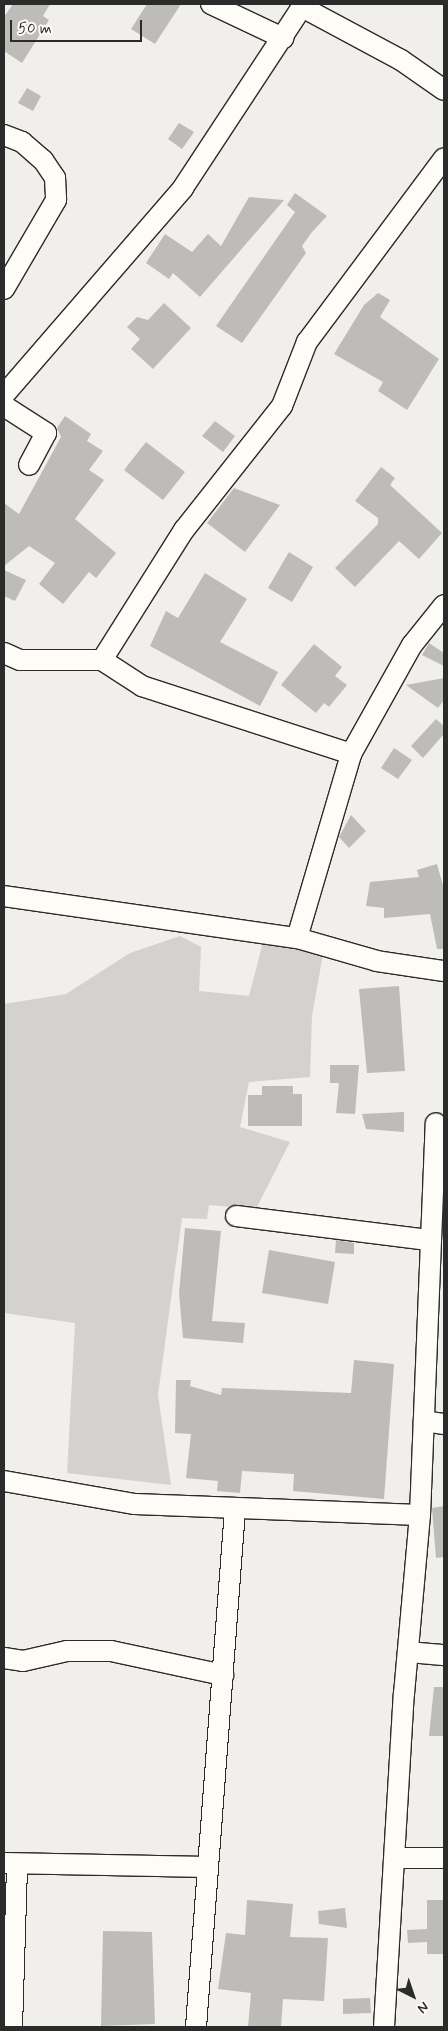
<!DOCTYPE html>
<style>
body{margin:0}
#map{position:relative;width:448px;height:2031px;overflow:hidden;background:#f0efeb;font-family:Mynerve,sans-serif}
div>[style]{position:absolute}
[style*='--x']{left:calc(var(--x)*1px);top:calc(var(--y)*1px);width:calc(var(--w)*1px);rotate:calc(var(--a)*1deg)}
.green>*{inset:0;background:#d3d2cf}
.building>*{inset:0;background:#bdbcb8}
.roads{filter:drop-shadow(1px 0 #2b2b2b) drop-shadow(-1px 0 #2b2b2b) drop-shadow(0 1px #2b2b2b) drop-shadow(0 -1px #2b2b2b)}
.minor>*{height:20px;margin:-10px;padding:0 10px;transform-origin:10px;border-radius:10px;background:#fdfcf7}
span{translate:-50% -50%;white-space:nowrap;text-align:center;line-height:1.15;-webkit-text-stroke:4.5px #fdfcf7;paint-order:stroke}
.frame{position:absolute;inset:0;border:5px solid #2b2b2b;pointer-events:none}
.north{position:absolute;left:388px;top:1971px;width:50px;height:50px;-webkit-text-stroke:4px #fdfcf7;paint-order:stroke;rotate:139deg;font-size:14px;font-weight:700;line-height:20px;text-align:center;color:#2b2b2b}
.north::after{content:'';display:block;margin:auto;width:18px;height:22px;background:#2b2b2b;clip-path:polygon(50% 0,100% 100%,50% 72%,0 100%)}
.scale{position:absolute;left:10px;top:20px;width:132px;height:22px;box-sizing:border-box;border:2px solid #2b2b2b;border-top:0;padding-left:6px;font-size:15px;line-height:18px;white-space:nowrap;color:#2b2b2b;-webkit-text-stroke:4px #fdfcf7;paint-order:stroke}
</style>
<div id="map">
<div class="green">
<i style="clip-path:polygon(180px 936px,201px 947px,199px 991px,249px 996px,263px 942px,323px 954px,312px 1016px,310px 1077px,249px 1082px,240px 1127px,290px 1142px,256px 1209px,209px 1205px,207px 1219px,182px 1218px,158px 1395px,171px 1485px,67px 1473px,75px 1323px,4px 1313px,4px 1004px,66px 994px,130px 953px)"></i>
</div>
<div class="building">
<i style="clip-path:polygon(13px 4px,50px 4px,43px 16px,49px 20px,22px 63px,4px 51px,4px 17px)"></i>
<i style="clip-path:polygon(147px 4px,181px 4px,155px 44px,131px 29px)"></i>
<i style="clip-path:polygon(27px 88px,41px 96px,33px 111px,18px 103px)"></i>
<i style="clip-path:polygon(179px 123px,194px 132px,182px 149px,168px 139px)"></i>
<i style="clip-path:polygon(295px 193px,327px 216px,312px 232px,302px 246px,306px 253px,242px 343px,216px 326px,295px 212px,287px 205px)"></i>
<i style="clip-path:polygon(249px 197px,284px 200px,200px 297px,173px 273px,169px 279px,146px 263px,165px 234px,192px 252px,208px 234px,221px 246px)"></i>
<i style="clip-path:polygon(378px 293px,390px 300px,380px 317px,439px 359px,407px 410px,378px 391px,383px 382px,334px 354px,364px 305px)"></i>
<i style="clip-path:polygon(164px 303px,191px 328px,153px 369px,131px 349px,140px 339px,127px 327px,137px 317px,148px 320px)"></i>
<i style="clip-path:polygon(65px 416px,91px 434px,87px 441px,103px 451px,89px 470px,104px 480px,75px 519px,116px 553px,96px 578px,89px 572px,63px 604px,39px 584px,55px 563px,29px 546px,4px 566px,4px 503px,19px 514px,61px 437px,57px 428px)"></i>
<i style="clip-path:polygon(215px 421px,235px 436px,223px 452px,202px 436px)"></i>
<i style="clip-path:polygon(146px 442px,185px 472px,163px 500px,124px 470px)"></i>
<i style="clip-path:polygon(381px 467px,395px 478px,390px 485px,442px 533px,419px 559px,399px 541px,355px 587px,335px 568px,378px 524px,378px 518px,355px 501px)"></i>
<i style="clip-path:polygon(234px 488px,280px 505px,245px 552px,207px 523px)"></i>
<i style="clip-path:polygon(289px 552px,313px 567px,292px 602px,268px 588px)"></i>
<i style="clip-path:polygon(4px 570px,26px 580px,15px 601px,4px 596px)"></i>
<i style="clip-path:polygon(205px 573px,247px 599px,220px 642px,278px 672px,260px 706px,150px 646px,166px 611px,178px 618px)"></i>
<i style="clip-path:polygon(429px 643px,444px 653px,444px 666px,422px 655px)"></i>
<i style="clip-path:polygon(314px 644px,342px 667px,335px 676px,347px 685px,329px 707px,324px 703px,316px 713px,281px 685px)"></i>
<i style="clip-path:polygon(444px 678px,444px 700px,438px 708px,406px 685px)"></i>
<i style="clip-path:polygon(436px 719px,444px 726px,444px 734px,423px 758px,411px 746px)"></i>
<i style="clip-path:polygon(394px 748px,412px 760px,398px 779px,381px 768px)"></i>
<i style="clip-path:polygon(351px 815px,366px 831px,349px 848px,339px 837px)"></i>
<i style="clip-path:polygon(437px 864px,444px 889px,444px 949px,437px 949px,430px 914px,384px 918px,384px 908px,366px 906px,370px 882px,419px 877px,417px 870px)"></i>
<i style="clip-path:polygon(399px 986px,405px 1071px,367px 1073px,359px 989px)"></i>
<i style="clip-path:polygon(330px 1065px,359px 1065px,355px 1114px,336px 1113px,339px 1083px,330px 1083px)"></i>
<i style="clip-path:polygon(262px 1086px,293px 1086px,293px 1094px,302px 1094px,302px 1126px,248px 1126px,248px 1095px,262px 1095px)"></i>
<i style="clip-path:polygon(404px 1112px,404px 1132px,366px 1129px,362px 1114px)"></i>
<i style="clip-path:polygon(185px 1228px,221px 1231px,212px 1321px,245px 1323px,243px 1343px,183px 1338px,179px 1293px)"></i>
<i style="clip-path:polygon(336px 1240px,354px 1243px,354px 1254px,335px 1253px)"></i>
<i style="clip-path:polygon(269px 1250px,335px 1262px,328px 1304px,262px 1293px)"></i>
<i style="clip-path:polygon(354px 1360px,394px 1364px,384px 1499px,293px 1491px,294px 1474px,242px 1471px,240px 1493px,217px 1491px,218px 1481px,186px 1478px,191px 1434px,175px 1433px,176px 1380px,191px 1380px,190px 1386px,221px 1395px,222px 1388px,351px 1393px)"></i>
<i style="clip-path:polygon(444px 1506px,444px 1557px,436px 1558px,432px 1508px)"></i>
<i style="clip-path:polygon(434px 1687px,444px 1687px,444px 1736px,429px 1736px)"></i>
<i style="clip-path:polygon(247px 1900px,293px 1904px,290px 1937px,328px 1938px,324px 2001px,283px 1999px,281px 2027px,248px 2027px,251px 1993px,218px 1989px,226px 1933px,245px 1935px)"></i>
<i style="clip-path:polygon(427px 1900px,444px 1900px,444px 1954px,427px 1954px,427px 1942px,408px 1943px,407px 1930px,427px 1929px)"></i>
<i style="clip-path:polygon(345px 1908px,347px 1928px,319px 1924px,318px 1911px)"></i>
<i style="clip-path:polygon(103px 1931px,152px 1932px,155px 2024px,101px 2026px)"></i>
<i style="clip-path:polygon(370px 1998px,371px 2013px,343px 2014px,343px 1999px)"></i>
</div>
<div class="roads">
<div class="minor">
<i style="--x:211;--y:4;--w:80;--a:25.3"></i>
<i style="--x:302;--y:7;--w:112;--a:28.2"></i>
<i style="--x:401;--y:60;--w:52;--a:34.9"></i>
<i style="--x:4;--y:135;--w:19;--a:21"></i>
<i style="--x:22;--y:142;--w:28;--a:41"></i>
<i style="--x:43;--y:160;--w:22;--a:56"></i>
<i style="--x:55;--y:178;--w:22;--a:87"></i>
<i style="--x:56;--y:200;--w:103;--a:120.3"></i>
<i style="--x:4;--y:395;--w:274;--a:-49.1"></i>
<i style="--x:183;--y:188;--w:220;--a:-56.7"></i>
<i style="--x:4;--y:406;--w:50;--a:32.7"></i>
<i style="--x:46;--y:433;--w:36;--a:118"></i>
<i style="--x:4;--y:653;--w:17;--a:24"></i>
<i style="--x:20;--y:660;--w:82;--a:0"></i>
<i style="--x:102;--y:660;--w:48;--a:33"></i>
<i style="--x:142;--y:686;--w:220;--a:18"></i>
<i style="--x:102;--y:660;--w:154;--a:-57.8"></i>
<i style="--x:184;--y:530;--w:158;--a:-51.7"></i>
<i style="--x:282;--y:406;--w:69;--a:-68.7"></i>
<i style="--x:307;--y:342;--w:229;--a:-53.3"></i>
<i style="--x:4;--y:896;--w:296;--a:8.2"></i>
<i style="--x:297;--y:938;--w:192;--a:-73.6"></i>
<i style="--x:351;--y:754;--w:125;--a:-60.8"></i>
<i style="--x:412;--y:645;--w:51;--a:-51.3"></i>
<i style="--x:297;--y:938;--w:83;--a:16"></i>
<i style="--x:377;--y:961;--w:68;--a:8.5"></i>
<i style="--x:236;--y:1216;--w:194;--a:7.1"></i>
<i style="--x:424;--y:1421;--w:20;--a:9"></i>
<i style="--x:4;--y:1481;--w:133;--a:10"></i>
<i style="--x:135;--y:1504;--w:285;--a:2.2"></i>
<i style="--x:408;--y:1652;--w:36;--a:5"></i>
<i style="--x:4;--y:1658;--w:19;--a:9"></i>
<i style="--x:23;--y:1661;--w:45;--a:-12.8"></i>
<i style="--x:67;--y:1651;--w:44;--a:0"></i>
<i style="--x:111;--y:1651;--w:115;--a:12.1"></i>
<i style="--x:396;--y:1858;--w:48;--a:0"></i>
<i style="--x:4;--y:1863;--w:204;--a:1.1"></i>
<i style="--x:12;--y:2027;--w:163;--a:-88.2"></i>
<i style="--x:196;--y:2027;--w:518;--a:-85.69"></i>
<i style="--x:384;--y:2027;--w:334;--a:-86.6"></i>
<i style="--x:404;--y:1694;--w:180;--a:-84.9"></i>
<i style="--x:420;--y:1515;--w:392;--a:-87.7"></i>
</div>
</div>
<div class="frame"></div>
<div class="north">N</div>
<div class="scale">50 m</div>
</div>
